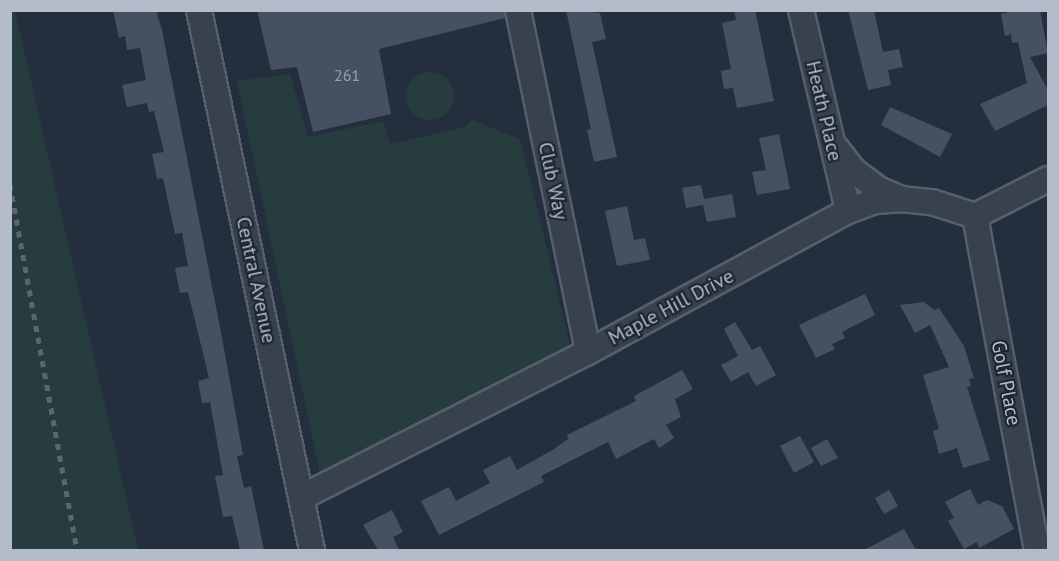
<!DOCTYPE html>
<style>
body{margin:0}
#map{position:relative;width:1059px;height:561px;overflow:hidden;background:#242f3e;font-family:"PT Sans",sans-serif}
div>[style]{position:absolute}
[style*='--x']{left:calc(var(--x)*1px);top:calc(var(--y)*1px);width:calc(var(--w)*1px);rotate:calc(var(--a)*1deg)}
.green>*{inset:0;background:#263c3f}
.round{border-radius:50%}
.building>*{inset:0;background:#455162}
.roads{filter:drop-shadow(2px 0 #565f6c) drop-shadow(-2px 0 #565f6c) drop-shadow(0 2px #565f6c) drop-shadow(0 -2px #565f6c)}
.minor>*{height:24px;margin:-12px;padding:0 12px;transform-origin:12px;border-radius:12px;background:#38414e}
.rail>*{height:4.5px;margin-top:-2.25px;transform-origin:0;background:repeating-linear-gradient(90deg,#5a6575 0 6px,transparent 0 12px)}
span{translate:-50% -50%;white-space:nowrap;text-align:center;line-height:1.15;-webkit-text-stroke:4.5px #1d2633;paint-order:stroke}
.number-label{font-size:16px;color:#98a1af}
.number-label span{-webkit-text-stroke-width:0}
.street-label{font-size:20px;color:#b4bcc9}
.frame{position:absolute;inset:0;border:12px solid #b4bcc9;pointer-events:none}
</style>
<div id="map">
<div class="green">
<i style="clip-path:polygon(10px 11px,15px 11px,138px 550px,11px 550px)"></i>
<i class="round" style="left:406px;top:72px;width:48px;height:48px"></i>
<i style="clip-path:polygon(290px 74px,308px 137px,383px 121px,390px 144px,465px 127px,472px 120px,520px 139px,571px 348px,320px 474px,237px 81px)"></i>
</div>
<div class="building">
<i style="clip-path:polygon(113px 10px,156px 10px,162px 30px,223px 343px,243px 455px,237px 456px,244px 488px,251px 486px,264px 550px,240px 550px,232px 516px,223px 517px,215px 476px,223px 475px,210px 402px,202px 403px,198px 381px,209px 378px,188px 292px,180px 293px,175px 268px,188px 266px,182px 233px,175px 234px,163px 178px,157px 179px,152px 154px,164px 152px,154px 111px,149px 112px,147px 103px,127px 107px,122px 85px,146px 80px,140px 48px,127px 50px,125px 36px,119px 38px)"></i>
<i style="clip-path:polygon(257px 10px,504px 10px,505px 18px,379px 49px,391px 114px,313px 132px,297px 67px,271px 70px)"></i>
<i style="clip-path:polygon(566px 10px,600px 13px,606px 39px,592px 42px,617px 157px,594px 162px,587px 130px,591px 129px)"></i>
<i style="clip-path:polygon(734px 10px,755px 10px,774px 101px,737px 108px,733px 88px,724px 89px,721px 71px,731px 69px,722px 23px,736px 20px)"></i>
<i style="clip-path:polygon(848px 10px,874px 10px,883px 52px,899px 49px,903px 67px,888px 70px,891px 85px,868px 90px)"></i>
<i style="clip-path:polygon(1019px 10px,1040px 10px,1048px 53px,1030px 57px,1048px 90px,1048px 105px,995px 131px,980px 104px,1027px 83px,1018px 42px,1012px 43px,1011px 34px,1005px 36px,1001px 14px)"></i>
<i style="clip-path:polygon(890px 107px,952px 134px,940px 157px,881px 125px)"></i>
<i style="clip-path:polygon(779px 134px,790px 189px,757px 195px,752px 172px,766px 170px,759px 138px)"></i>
<i style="clip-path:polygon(701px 185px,704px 199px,732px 194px,736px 217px,707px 222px,703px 205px,686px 208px,682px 188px)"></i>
<i style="clip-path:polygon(627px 206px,634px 240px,645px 238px,650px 260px,617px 266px,605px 211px)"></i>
<i style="clip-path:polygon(865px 294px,875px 315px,842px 332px,845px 338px,832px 344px,835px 349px,816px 358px,799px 325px)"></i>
<i style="clip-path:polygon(924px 302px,934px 310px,939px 308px,964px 346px,974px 378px,969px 379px,971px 386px,967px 387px,990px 460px,963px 468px,957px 448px,939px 454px,933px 431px,939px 429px,923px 375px,949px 367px,930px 325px,915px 333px,900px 305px)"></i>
<i style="clip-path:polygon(735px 322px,752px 350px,760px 346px,776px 375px,756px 386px,748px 372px,731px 382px,721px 365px,738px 356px,724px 329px)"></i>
<i style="clip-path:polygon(682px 370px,693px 389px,675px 399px,681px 417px,666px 425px,674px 438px,659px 448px,654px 439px,616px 459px,608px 442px,541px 476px,544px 482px,439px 535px,421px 501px,449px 487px,456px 501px,490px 483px,483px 470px,510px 456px,517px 470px,554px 449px,568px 439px,567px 435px,636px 401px,634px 396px)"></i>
<i style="clip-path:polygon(800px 436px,814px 462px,794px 473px,780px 446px)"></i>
<i style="clip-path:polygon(827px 439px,838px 458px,821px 466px,811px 448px)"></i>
<i style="clip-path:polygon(970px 489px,978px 505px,987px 500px,1002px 506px,1014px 529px,979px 548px,977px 542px,964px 549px,948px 521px,954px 518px,945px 502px)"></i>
<i style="clip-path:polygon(889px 490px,898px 506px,884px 514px,875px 498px)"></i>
<i style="clip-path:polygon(392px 510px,403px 532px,393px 537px,399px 550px,378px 550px,363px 525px)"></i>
<i style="clip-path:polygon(904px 529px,916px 550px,864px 550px)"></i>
</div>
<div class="roads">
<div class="minor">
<i style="--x:199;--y:10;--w:552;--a:78.18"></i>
<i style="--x:518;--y:10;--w:349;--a:78.4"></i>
<i style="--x:801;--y:10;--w:206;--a:76.8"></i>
<i style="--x:836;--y:148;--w:28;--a:52"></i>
<i style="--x:853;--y:170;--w:31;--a:37"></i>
<i style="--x:878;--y:189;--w:25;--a:23"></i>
<i style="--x:975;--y:216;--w:340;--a:79.5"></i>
<i style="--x:302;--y:497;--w:321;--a:-26.9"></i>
<i style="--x:588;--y:352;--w:296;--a:-28.5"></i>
<i style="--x:848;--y:211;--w:29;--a:-20"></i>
<i style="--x:875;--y:201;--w:26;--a:-4"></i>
<i style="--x:901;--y:199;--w:31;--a:6"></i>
<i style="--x:932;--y:202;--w:45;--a:18"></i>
<i style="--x:975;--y:216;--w:82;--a:-26.9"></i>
</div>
</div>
<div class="rail">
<i style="--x:10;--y:184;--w:372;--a:79.6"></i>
</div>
<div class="number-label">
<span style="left:347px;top:75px">261</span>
</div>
<div class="street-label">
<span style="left:824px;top:111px;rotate:77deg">Heath Place</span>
<span style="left:553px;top:181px;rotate:78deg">Club Way</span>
<span style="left:256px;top:280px;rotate:78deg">Central Avenue</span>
<span style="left:671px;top:307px;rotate:-28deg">Maple Hill Drive</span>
<span style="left:1006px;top:383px;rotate:79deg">Golf Place</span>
</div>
<div class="frame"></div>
</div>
